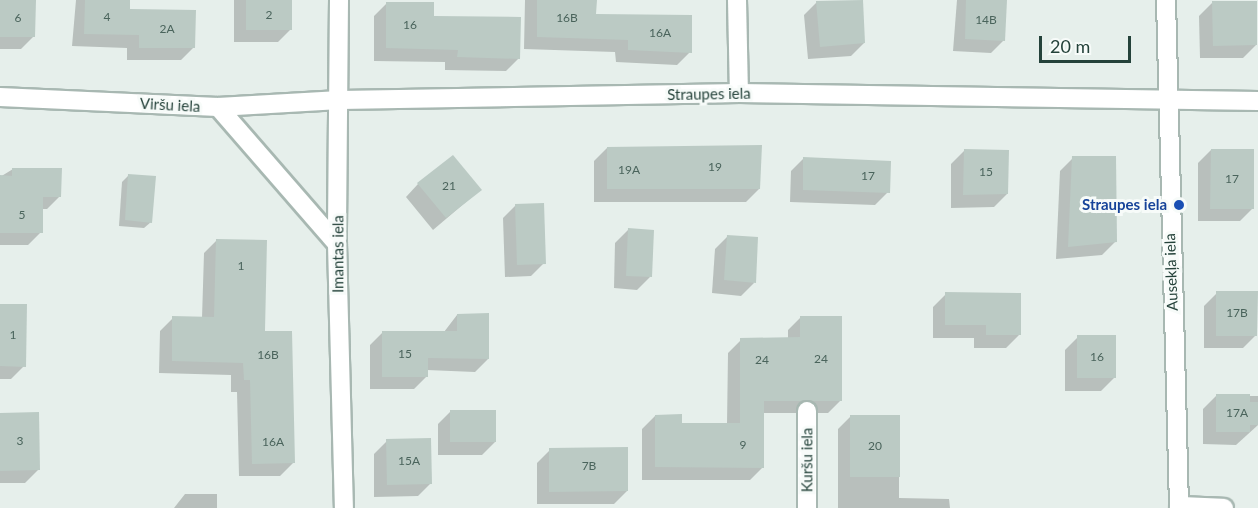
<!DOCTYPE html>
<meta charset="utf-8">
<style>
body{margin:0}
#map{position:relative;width:1258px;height:508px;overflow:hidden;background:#e6efeb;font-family:Lato,sans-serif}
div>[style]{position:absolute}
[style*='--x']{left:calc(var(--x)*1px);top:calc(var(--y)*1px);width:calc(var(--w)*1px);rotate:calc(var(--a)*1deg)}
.shadow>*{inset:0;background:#0003}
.building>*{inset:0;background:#bbcac4}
.roads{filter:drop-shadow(2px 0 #a8b8b2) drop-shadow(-2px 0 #a8b8b2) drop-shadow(0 2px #a8b8b2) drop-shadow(0 -2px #a8b8b2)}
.minor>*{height:18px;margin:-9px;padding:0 9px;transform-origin:9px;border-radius:9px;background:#fff}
.dots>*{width:16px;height:16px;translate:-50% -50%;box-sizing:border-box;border:3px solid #f7fbf9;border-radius:50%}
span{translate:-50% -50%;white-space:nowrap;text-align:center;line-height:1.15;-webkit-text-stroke:6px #f7fbf9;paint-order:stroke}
.number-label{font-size:12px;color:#4a645c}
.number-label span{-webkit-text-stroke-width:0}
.street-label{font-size:15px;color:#24423a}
.transit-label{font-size:15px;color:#164399;font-weight:700}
.right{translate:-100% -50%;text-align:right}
.scale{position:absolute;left:1039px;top:36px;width:92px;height:27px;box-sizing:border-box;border:3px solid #24423a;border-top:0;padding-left:8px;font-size:18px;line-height:21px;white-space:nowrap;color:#24423a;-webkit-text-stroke:4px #f7fbf9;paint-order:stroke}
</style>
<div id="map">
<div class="shadow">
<i style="clip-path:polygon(0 0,35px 0,34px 36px,21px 49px,0 49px)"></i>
<i style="clip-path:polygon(76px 0,129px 0,128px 11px,194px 47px,181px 60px,127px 60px,127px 48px,72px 46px)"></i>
<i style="clip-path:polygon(234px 0,291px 0,291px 29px,278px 42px,234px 42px)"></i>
<i style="clip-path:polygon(525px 0,595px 0,595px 15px,690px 52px,677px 65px,616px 62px,615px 52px,524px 49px)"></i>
<i style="clip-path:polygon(957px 0,1006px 0,1004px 40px,991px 53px,953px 51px)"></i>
<i style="clip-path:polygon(817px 2px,864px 43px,851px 56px,808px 59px,804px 15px)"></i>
<i style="clip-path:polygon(387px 3px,432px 17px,519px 58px,506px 71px,445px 70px,445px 62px,374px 61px,374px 16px)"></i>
<i style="clip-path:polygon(1212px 3px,1256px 45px,1243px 58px,1200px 58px,1199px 16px)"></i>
<i style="clip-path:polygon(607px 148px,759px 189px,746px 202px,594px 202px,594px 161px)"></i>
<i style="clip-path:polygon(1211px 150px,1253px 208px,1240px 221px,1198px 221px,1198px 163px)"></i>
<i style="clip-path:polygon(964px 151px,1007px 194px,994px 207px,951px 208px,951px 164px)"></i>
<i style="clip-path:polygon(804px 158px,888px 192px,875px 205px,790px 202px,791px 171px)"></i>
<i style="clip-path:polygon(1073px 158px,1115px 242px,1102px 255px,1056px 259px,1060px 171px)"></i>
<i style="clip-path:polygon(13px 169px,60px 196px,47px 209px,42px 209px,41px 232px,28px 245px,0 245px,0 177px)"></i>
<i style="clip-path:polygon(129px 175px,151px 222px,144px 228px,119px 226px,122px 182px)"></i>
<i style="clip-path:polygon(418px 184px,480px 190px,433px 230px,406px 197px)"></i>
<i style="clip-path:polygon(516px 205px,544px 263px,531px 276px,505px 277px,503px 218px)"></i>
<i style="clip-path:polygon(628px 230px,650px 277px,637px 290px,614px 288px,615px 243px)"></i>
<i style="clip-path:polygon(728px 236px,754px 283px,741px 296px,712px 293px,715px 249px)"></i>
<i style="clip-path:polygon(217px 240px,264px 333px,293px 463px,280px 476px,239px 476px,237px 392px,231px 392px,231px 375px,159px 373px,160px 331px,173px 318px,202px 318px,204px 253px)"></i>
<i style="clip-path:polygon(1217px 293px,1256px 335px,1243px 348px,1204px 348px,1204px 306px)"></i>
<i style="clip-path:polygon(946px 294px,1019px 335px,1006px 348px,974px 348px,974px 338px,933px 338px,933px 307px)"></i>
<i style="clip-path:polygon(0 306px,24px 366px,11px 379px,0 379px)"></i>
<i style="clip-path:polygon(457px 315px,488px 359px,475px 372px,427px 370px,427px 376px,414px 389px,370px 389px,370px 345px,383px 332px,444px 332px)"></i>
<i style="clip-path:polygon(801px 317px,841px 400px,828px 413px,763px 413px,763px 467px,750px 480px,642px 480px,642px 429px,655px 416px,681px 425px,727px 424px,728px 353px,741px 340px,788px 339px,788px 330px)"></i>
<i style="clip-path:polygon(1078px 337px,1114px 378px,1101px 391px,1065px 391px,1065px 350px)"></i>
<i style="clip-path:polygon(1216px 396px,1258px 396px,1258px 425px,1236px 445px,1203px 444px,1203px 409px)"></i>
<i style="clip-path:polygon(451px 411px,495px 442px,482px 455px,438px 455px,438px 424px)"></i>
<i style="clip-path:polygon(0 414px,38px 470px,25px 483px,0 483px)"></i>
<i style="clip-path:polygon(851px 416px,899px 417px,899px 498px,949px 499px,950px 508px,838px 508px,838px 429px)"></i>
<i style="clip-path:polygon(387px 441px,431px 483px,418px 496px,374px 497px,374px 454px)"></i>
<i style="clip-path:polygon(550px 450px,627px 491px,614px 504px,537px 504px,537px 463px)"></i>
<i style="clip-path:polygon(185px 494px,217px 494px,217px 508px,174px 508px)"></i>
</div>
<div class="building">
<i style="clip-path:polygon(0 0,36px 0,35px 37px,0 37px)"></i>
<i style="clip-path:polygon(85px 0,130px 0,130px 9px,196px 10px,195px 48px,139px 48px,139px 35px,84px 34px)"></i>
<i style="clip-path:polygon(246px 0,292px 0,292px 30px,246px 30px)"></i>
<i style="clip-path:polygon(537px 0,597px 0,596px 14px,692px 15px,692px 53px,628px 50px,628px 40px,537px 37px)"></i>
<i style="clip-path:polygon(863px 0,865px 43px,820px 47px,816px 1px)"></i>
<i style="clip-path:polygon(966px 0,1007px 0,1005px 41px,965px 39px)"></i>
<i style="clip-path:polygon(1212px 1px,1257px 1px,1257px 45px,1213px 46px)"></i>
<i style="clip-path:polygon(386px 2px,434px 2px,434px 16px,521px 17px,520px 59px,457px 57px,458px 50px,386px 48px)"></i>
<i style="clip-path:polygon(762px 145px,760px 189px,607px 189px,607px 147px)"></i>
<i style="clip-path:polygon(964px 149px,1009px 150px,1008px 194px,963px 195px)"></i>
<i style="clip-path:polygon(1211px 149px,1254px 149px,1254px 209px,1210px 209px)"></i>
<i style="clip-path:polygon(453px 155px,482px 190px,446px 218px,417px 183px)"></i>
<i style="clip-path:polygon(1072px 156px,1116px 156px,1117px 242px,1068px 247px)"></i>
<i style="clip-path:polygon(803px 157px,891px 161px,890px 193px,803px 190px)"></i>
<i style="clip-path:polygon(12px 168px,62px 168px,61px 197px,43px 197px,43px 233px,0 233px,0 175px,12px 176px)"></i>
<i style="clip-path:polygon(128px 174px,156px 176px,152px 223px,125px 220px)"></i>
<i style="clip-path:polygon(544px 203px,546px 264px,517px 265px,515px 204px)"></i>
<i style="clip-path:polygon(628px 228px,654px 230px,652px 277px,626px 276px)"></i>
<i style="clip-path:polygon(727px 235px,758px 237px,756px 283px,724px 280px)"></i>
<i style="clip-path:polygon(216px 239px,267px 240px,265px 331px,292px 331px,295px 463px,252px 464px,250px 380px,244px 380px,243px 363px,172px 361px,172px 316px,214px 317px)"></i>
<i style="clip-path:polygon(1216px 291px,1258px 291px,1257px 336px,1216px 336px)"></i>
<i style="clip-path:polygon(945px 292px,1021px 293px,1021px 335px,986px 335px,986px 325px,945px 325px)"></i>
<i style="clip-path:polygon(0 304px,27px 304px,26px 367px,0 366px)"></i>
<i style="clip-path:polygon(489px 313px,489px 359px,428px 358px,428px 377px,382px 377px,382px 331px,457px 331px,457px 314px)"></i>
<i style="clip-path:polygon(800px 316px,842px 316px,842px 401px,764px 401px,764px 468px,655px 467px,655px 415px,682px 414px,682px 423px,740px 423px,740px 338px,800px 337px)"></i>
<i style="clip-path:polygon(1077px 335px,1116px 335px,1116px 378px,1077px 378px)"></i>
<i style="clip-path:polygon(1216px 394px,1250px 394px,1250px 402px,1258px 402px,1258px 425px,1250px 425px,1250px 432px,1216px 432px)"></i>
<i style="clip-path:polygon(450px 410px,496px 410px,496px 442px,450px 442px)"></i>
<i style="clip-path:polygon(39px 412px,40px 470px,0 471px,0 413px)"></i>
<i style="clip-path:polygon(850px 415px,900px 415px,900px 477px,850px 477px)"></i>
<i style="clip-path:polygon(431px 438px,432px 484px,387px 485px,386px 439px)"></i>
<i style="clip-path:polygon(628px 447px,628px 491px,549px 492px,549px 448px)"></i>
</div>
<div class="roads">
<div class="minor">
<i style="--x:339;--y:0;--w:244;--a:90.5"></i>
<i style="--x:337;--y:244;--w:264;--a:88.5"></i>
<i style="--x:737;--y:0;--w:93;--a:88.8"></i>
<i style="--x:1166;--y:0;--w:508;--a:88.53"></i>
<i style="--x:0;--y:97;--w:218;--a:2.6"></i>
<i style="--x:218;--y:107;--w:122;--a:-3.3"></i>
<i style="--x:340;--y:100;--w:399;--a:-1"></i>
<i style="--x:739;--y:93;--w:519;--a:0.88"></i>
<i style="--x:218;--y:107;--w:181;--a:49"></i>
<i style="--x:1179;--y:506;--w:45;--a:2.5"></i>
<i style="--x:807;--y:508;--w:97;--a:-90"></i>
</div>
</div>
<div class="dots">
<i style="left:1179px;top:205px;background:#1a4fb4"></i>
</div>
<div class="number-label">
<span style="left:269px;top:15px">2</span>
<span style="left:107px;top:17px">4</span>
<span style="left:18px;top:18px">6</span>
<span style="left:567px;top:18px">16B</span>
<span style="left:986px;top:20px">14B</span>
<span style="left:410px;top:25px">16</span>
<span style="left:167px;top:29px">2A</span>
<span style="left:660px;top:33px">16A</span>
<span style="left:715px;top:167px">19</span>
<span style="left:629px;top:170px">19A</span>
<span style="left:986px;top:172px">15</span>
<span style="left:868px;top:176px">17</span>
<span style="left:1232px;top:179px">17</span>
<span style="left:449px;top:186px">21</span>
<span style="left:22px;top:215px">5</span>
<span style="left:241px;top:266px">1</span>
<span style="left:1237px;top:313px">17B</span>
<span style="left:13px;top:335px">1</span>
<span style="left:405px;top:354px">15</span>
<span style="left:268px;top:355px">16B</span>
<span style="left:1097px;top:357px">16</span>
<span style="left:821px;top:359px">24</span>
<span style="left:762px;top:360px">24</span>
<span style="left:1237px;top:413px">17A</span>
<span style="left:20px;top:441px">3</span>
<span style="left:273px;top:442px">16A</span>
<span style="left:743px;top:445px">9</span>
<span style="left:875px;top:446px">20</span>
<span style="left:409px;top:461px">15A</span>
<span style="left:589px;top:466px">7B</span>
</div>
<div class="street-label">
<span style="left:709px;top:94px;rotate:-1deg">Straupes iela</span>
<span style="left:170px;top:105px;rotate:3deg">Viršu iela</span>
<span style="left:338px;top:254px;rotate:-90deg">Imantas iela</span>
<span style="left:1171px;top:272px;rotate:-92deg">Ausekļa iela</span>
<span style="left:807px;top:460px;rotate:-90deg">Kuršu iela</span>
</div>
<div class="transit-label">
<span class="right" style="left:1167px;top:205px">Straupes iela</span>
</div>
<div class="scale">20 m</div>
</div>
